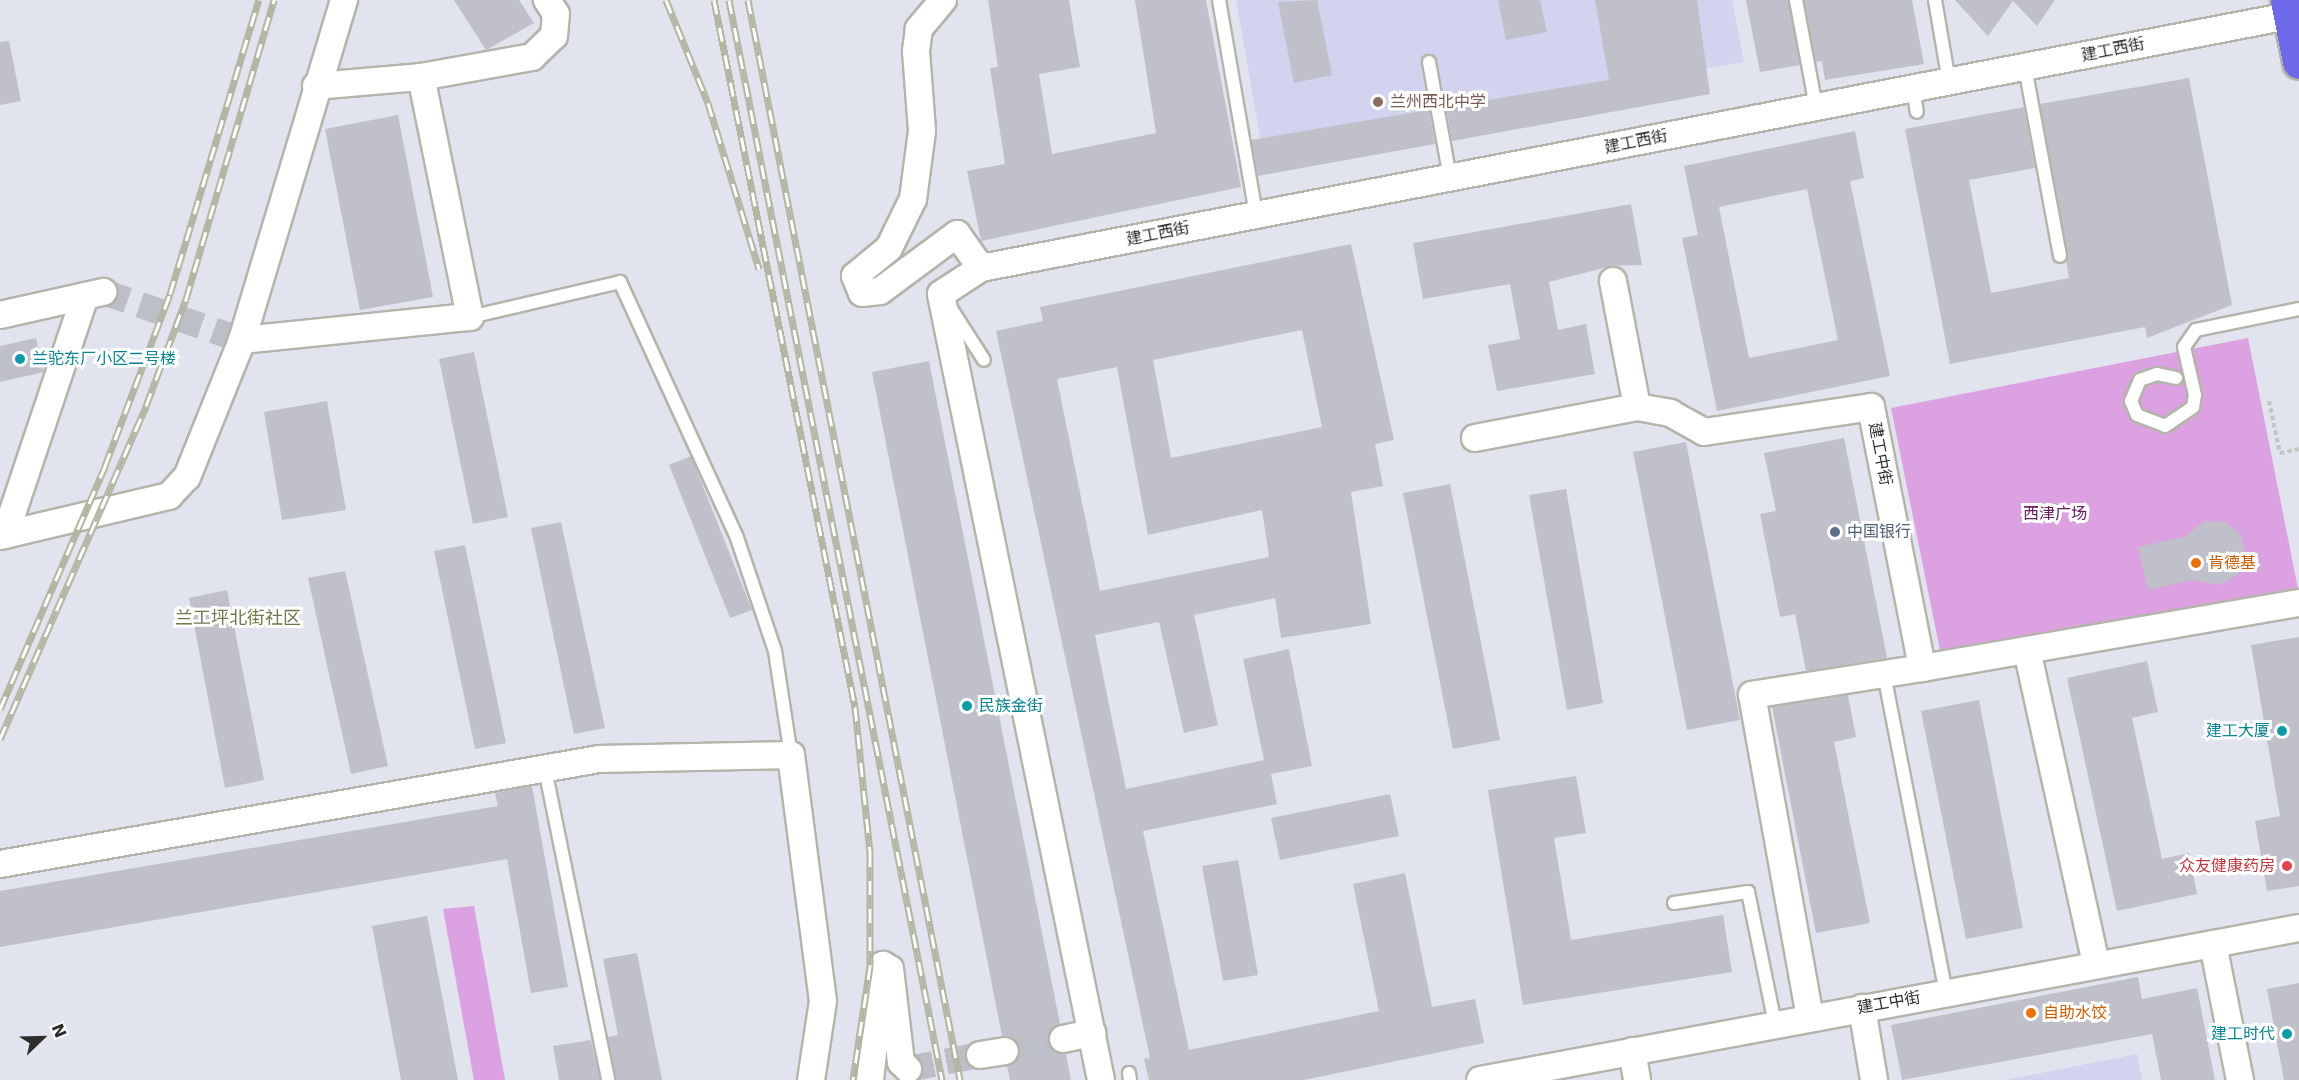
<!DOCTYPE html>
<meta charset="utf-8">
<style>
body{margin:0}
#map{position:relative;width:2299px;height:1080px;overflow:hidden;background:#e1e3ee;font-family:"DejaVu Sans","Noto Sans SC",sans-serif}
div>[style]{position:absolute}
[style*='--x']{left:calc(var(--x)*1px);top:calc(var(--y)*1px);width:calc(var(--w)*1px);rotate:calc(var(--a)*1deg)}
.education>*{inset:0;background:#d2d3ee}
.green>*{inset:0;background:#dca1e0}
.building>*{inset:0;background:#c0c0ca}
.minor-tunnel>*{height:26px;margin-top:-13px;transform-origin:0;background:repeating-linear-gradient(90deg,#bdbfc7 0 26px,transparent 0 39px)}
.path>*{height:4px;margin-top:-2px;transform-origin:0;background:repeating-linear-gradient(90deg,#c4c4c4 0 4.5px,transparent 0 7.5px)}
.roads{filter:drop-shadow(2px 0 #b4b4aa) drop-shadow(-2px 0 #b4b4aa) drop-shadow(0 2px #b4b4aa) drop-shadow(0 -2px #b4b4aa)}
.service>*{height:12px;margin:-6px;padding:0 6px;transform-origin:6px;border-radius:6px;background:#fff}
.minor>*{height:26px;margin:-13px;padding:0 13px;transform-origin:13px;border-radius:13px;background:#fff}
.primary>*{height:33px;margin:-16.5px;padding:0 16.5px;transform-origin:16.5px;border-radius:16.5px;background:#6f6ae9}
.rail>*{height:7px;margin-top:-3.5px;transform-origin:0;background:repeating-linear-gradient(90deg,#fff 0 14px,#b4b6a3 0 28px);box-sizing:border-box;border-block:2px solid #b4b6a3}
.dots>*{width:16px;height:16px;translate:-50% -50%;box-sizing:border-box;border:3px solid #fff;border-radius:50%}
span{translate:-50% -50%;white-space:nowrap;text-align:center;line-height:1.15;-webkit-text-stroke:6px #fff;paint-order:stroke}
.street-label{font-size:16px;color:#2d2d2d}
.education-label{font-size:16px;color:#785e54}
.left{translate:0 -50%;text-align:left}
.culture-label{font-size:16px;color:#0d838f}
.right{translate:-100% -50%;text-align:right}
.park-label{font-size:16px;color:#682063}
.service-label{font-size:16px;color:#4e5e75}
.food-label{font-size:16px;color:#c56008}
.health-label{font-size:16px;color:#be3a42}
.neighbourhood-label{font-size:18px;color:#73774c}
.north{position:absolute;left:12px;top:1008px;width:60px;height:60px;-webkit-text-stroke:4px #fff;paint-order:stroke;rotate:67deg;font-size:16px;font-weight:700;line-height:24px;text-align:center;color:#2d2d2d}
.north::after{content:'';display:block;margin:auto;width:21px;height:27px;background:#2d2d2d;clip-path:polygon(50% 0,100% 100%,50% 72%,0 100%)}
</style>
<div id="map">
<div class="education">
<i style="clip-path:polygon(1236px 0,1732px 0,1744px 62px,1261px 142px)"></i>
<i style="clip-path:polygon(2137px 1054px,2142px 1080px,2005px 1080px)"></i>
</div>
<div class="green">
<i style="clip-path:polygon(2248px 338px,2299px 594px,1945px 675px,1891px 408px)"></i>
<i style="clip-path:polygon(474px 906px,505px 1080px,474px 1080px,443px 909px)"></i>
</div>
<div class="building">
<i style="clip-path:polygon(454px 0,519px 0,534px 23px,486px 50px)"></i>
<i style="clip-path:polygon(988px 0,1069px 0,1080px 67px,1039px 74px,1052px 154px,1156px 133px,1135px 0,1206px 0,1241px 187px,981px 241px,967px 171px,1005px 164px,990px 68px,998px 67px)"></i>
<i style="clip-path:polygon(1317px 0,1332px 75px,1294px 83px,1278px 2px)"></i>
<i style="clip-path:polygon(1498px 0,1540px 0,1547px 32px,1506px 40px)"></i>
<i style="clip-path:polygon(1595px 0,1697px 0,1710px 94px,1452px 141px,1446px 107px,1609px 80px)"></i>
<i style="clip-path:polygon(1746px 0,1788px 0,1800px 65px,1760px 72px)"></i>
<i style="clip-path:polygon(1804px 0,1912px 0,1924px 64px,1825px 80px,1822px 61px,1816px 62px)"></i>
<i style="clip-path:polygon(1955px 0,2055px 0,2037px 26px,2013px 1px,1988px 36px)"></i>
<i style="clip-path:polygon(9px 41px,21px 101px,0 105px,0 42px)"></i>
<i style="clip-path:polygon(2189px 78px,2232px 305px,2147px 338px,2145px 327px,1950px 364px,1905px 129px,2024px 107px,2035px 168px,1969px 180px,1991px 293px,2069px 278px,2040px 104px)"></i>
<i style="clip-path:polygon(1429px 110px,1435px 144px,1258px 176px,1251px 140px)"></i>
<i style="clip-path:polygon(398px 115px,433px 297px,360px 310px,325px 129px)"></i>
<i style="clip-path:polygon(evenodd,1855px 131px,1864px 178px,1850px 181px,1890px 376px,1717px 411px,1682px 238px,1698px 235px,1684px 166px,1855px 131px,1807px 189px,1838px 340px,1749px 358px,1719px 207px,1807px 189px)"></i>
<i style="clip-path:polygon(1631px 204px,1642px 265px,1611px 266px,1549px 282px,1558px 330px,1586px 324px,1595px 374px,1497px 391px,1488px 345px,1520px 339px,1510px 284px,1423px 299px,1413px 243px)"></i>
<i style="clip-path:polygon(evenodd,1351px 244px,1394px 440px,1375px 444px,1383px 486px,1351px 492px,1371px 624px,1281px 638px,1275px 598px,1194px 615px,1218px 725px,1184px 733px,1159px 622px,1095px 635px,1126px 789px,1264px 760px,1243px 659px,1289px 649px,1312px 766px,1271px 774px,1277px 804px,1143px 831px,1189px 1050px,1379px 1011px,1353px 884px,1405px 873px,1432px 1007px,1475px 999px,1484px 1043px,1304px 1080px,1149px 1080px,1144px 1059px,1150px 1058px,996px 331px,1043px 321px,1040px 307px,1351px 244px,1302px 330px,1322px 427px,1171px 458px,1153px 360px,1302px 330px,1351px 244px,1117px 367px,1148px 535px,1262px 510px,1269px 557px,1100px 591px,1057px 379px,1117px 367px)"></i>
<i style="clip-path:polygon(36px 338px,44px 372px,0 382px,0 346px)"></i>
<i style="clip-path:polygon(474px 352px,508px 517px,473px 524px,439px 359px)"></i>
<i style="clip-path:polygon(929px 361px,1060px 1024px,1049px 1034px,1048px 1043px,1066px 1054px,1071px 1080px,1010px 1080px,1007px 1066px,1019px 1057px,1020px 1048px,1011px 1037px,1002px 1036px,872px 372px)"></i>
<i style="clip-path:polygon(327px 401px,346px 510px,282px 520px,264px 412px)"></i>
<i style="clip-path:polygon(1844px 438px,1887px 658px,1806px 671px,1795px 614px,1780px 617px,1760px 514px,1776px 511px,1764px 453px)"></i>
<i style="clip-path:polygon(1686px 442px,1740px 720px,1687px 730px,1633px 452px)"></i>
<i style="clip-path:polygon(691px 456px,752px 610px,730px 618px,669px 465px)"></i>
<i style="clip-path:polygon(1450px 484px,1500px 740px,1453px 749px,1403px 493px)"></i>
<i style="clip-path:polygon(1566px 489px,1603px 703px,1567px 710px,1529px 495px)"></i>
<i style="clip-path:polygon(2205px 521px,2225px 522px,2241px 535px,2246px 555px,2238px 574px,2221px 585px,2193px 580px,2148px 590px,2138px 547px,2184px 537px)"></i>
<i style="clip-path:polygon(561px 522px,605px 728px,574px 734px,531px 528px)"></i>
<i style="clip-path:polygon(465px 545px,506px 743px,475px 749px,434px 551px)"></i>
<i style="clip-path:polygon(345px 571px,388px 766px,351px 774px,308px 578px)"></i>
<i style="clip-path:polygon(227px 590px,264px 780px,225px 788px,189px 598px)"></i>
<i style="clip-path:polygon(2299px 637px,2299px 886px,2267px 891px,2255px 821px,2280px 816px,2251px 645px)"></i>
<i style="clip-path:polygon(2147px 661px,2158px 712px,2132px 718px,2162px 859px,2189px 853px,2197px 894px,2117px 911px,2067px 678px)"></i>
<i style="clip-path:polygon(1848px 695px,1856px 737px,1834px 742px,1870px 923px,1816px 933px,1772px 707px)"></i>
<i style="clip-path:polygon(1979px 700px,2023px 928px,1966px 939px,1921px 711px)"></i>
<i style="clip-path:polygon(1576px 776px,1586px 833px,1554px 838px,1571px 940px,1723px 915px,1732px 972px,1523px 1005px,1488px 790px)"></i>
<i style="clip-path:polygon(532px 786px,568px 987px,531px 993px,507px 859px,0 947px,0 891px,498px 806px,495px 793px)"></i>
<i style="clip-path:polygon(1390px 794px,1399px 836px,1280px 860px,1271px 818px)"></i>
<i style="clip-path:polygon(1238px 860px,1258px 975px,1223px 981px,1202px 866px)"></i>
<i style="clip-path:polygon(427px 916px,458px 1080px,401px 1080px,372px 926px)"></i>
<i style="clip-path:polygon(637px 953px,662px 1080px,616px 1080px,608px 1037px,618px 1035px,603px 959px)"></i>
<i style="clip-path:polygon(2138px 977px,2142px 999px,2197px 988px,2215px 1080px,2161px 1080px,2152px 1034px,1902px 1080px,1891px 1025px)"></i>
<i style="clip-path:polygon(2299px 983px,2299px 1080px,2284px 1080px,2267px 989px)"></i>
<i style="clip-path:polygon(591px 1040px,600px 1080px,559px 1080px,553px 1046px)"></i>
</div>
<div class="minor-tunnel">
<i style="--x:103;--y:292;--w:147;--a:19.1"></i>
<i style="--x:1005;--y:1051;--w:59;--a:-11.7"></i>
<i style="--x:908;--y:1069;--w:73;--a:-11"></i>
</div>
<div class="path">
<i style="--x:2269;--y:401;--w:53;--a:78.1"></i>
<i style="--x:2280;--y:453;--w:19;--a:-12"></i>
</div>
<div class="roads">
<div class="service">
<i style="--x:1219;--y:0;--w:218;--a:80.2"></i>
<i style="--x:1796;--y:0;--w:109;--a:79.4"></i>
<i style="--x:1935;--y:0;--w:83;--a:80.3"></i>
<i style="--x:1429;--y:62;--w:118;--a:79.7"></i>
<i style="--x:2025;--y:67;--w:192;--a:79.5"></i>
<i style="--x:1913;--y:88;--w:24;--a:81"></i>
<i style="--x:952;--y:310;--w:59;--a:57.4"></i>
<i style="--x:470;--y:317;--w:154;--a:-13.1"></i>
<i style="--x:620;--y:282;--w:281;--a:65.4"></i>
<i style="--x:737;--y:538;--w:119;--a:71.4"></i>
<i style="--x:775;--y:651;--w:105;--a:81.3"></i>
<i style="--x:2176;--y:378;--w:19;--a:-168"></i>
<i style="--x:2157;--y:374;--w:18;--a:161"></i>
<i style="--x:2140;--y:380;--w:23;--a:113"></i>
<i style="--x:2131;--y:401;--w:15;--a:67"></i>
<i style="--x:2137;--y:415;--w:30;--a:21"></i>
<i style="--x:2165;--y:426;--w:34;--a:-34"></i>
<i style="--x:2193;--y:407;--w:12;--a:-81"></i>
<i style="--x:2195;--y:395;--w:49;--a:-102.9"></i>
<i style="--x:2184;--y:347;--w:21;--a:-55"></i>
<i style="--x:2196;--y:330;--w:105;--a:-11.5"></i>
<i style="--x:1884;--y:674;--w:324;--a:79"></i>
<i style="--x:545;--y:769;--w:317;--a:78.5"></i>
<i style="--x:1674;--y:903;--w:75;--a:-8.5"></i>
<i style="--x:1748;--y:892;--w:135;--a:78.4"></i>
<i style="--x:1129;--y:1073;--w:7;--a:82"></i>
</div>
<div class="minor">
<i style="--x:943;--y:0;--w:38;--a:130"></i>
<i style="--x:919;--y:29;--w:22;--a:98"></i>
<i style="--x:916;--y:51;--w:80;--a:85.7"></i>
<i style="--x:922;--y:131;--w:69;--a:97.5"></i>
<i style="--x:913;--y:199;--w:55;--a:116.1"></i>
<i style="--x:889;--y:248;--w:44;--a:140.5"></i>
<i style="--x:855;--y:276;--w:18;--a:68"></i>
<i style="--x:862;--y:293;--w:18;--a:-6"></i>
<i style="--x:880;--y:291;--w:96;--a:-36.5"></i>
<i style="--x:957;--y:234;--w:42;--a:54.8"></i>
<i style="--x:316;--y:86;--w:105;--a:-4.9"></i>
<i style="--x:1613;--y:281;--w:128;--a:79.2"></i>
<i style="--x:0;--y:315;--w:106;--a:-12.6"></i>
<i style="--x:242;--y:340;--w:355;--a:-73.3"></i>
<i style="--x:1475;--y:438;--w:165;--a:-10.8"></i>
<i style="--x:1637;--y:407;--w:34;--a:10"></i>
<i style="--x:1670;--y:413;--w:39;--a:29"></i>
<i style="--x:1704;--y:432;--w:169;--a:-8.5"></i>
<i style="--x:1871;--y:407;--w:266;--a:78.9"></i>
<i style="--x:1922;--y:668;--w:172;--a:171"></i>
<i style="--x:1752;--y:695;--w:327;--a:79.8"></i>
<i style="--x:5;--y:535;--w:252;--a:-71.5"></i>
<i style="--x:0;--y:536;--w:174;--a:-13.3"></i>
<i style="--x:169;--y:496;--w:26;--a:-47"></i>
<i style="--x:187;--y:477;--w:148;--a:-68.1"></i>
<i style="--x:242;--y:340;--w:229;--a:-5.8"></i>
<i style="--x:470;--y:317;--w:245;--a:-101.5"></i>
<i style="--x:421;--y:77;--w:113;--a:-10.2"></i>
<i style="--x:532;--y:57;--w:30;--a:-44"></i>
<i style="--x:554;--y:36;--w:22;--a:-85"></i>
<i style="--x:556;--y:14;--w:17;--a:-123"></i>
<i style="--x:2027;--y:650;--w:322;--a:77.6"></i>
<i style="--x:1922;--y:668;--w:383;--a:-9.8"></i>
<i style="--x:0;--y:864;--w:608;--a:-9.94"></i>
<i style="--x:599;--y:759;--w:192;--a:-1.2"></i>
<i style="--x:791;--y:755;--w:248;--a:82.6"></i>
<i style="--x:823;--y:1001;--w:80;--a:98.6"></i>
<i style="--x:2213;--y:944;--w:139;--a:78.8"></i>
<i style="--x:1862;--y:1008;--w:73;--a:80.5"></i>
<i style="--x:1063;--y:1039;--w:30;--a:-12"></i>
<i style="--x:1632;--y:1051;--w:29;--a:80"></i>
<i style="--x:980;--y:1055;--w:25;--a:-9"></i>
<i style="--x:870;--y:1080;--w:116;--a:-83.6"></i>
<i style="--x:883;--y:965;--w:8;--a:30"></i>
<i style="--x:890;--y:969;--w:94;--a:83.3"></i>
<i style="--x:901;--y:1062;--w:10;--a:45"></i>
<i style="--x:1101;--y:1080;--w:802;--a:-101.51"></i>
<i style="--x:941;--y:294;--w:48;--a:-33"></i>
<i style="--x:981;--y:268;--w:1342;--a:-10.91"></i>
<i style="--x:1480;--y:1080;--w:833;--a:-10.51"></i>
</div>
<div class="primary">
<i style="--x:2287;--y:0;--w:63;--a:79"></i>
</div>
</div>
<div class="rail">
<i style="--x:666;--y:0;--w:111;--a:67.8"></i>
<i style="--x:708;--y:103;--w:174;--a:72.9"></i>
<i style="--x:714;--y:0;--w:721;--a:78.72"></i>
<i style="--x:855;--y:707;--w:147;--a:84.1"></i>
<i style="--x:870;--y:853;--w:113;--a:90"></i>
<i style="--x:870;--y:966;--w:115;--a:98.5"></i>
<i style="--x:729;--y:0;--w:1101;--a:78.84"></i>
<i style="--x:748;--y:0;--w:1101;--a:78.89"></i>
<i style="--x:0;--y:709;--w:265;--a:-66.6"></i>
<i style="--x:105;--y:466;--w:184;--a:-69.3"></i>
<i style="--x:170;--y:294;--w:307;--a:-73.2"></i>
<i style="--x:0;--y:739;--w:364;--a:-66.3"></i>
<i style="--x:146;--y:406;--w:114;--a:-69.5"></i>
<i style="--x:186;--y:299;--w:312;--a:-73.6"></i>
</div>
<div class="dots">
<i style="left:1378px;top:102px;background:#8d6e63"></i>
<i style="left:20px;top:359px;background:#0f9aa8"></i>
<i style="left:1835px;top:532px;background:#5c6f8a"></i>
<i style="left:2196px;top:563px;background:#e8710a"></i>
<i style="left:967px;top:706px;background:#0f9aa8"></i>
<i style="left:2282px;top:731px;background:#0f9aa8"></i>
<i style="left:2287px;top:866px;background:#e0444e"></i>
<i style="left:2031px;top:1013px;background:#e8710a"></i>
<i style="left:2287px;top:1034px;background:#0f9aa8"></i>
</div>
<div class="street-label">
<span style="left:2113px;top:50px;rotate:-11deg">建工西街</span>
<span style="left:1636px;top:142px;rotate:-11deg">建工西街</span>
<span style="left:1158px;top:234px;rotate:-11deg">建工西街</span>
<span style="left:1880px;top:454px;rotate:79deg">建工中街</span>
<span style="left:1889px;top:1003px;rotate:-10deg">建工中街</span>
</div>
<div class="education-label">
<span class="left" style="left:1390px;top:102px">兰州西北中学</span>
</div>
<div class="culture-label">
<span class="left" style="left:32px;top:359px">兰驼东厂小区二号楼</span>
<span class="left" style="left:979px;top:706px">民族金街</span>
<span class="right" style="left:2270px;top:731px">建工大厦</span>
<span class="right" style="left:2275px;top:1034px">建工时代</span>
</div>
<div class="park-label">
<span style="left:2055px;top:514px">西津广场</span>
</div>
<div class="service-label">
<span class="left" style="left:1847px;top:532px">中国银行</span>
</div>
<div class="food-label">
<span class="left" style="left:2208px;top:563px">肯德基</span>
<span class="left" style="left:2043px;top:1013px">自助水饺</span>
</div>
<div class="health-label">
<span class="right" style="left:2275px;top:866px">众友健康药房</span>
</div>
<div class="neighbourhood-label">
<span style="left:238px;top:618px">兰工坪北街社区</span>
</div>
<div class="north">N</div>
</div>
